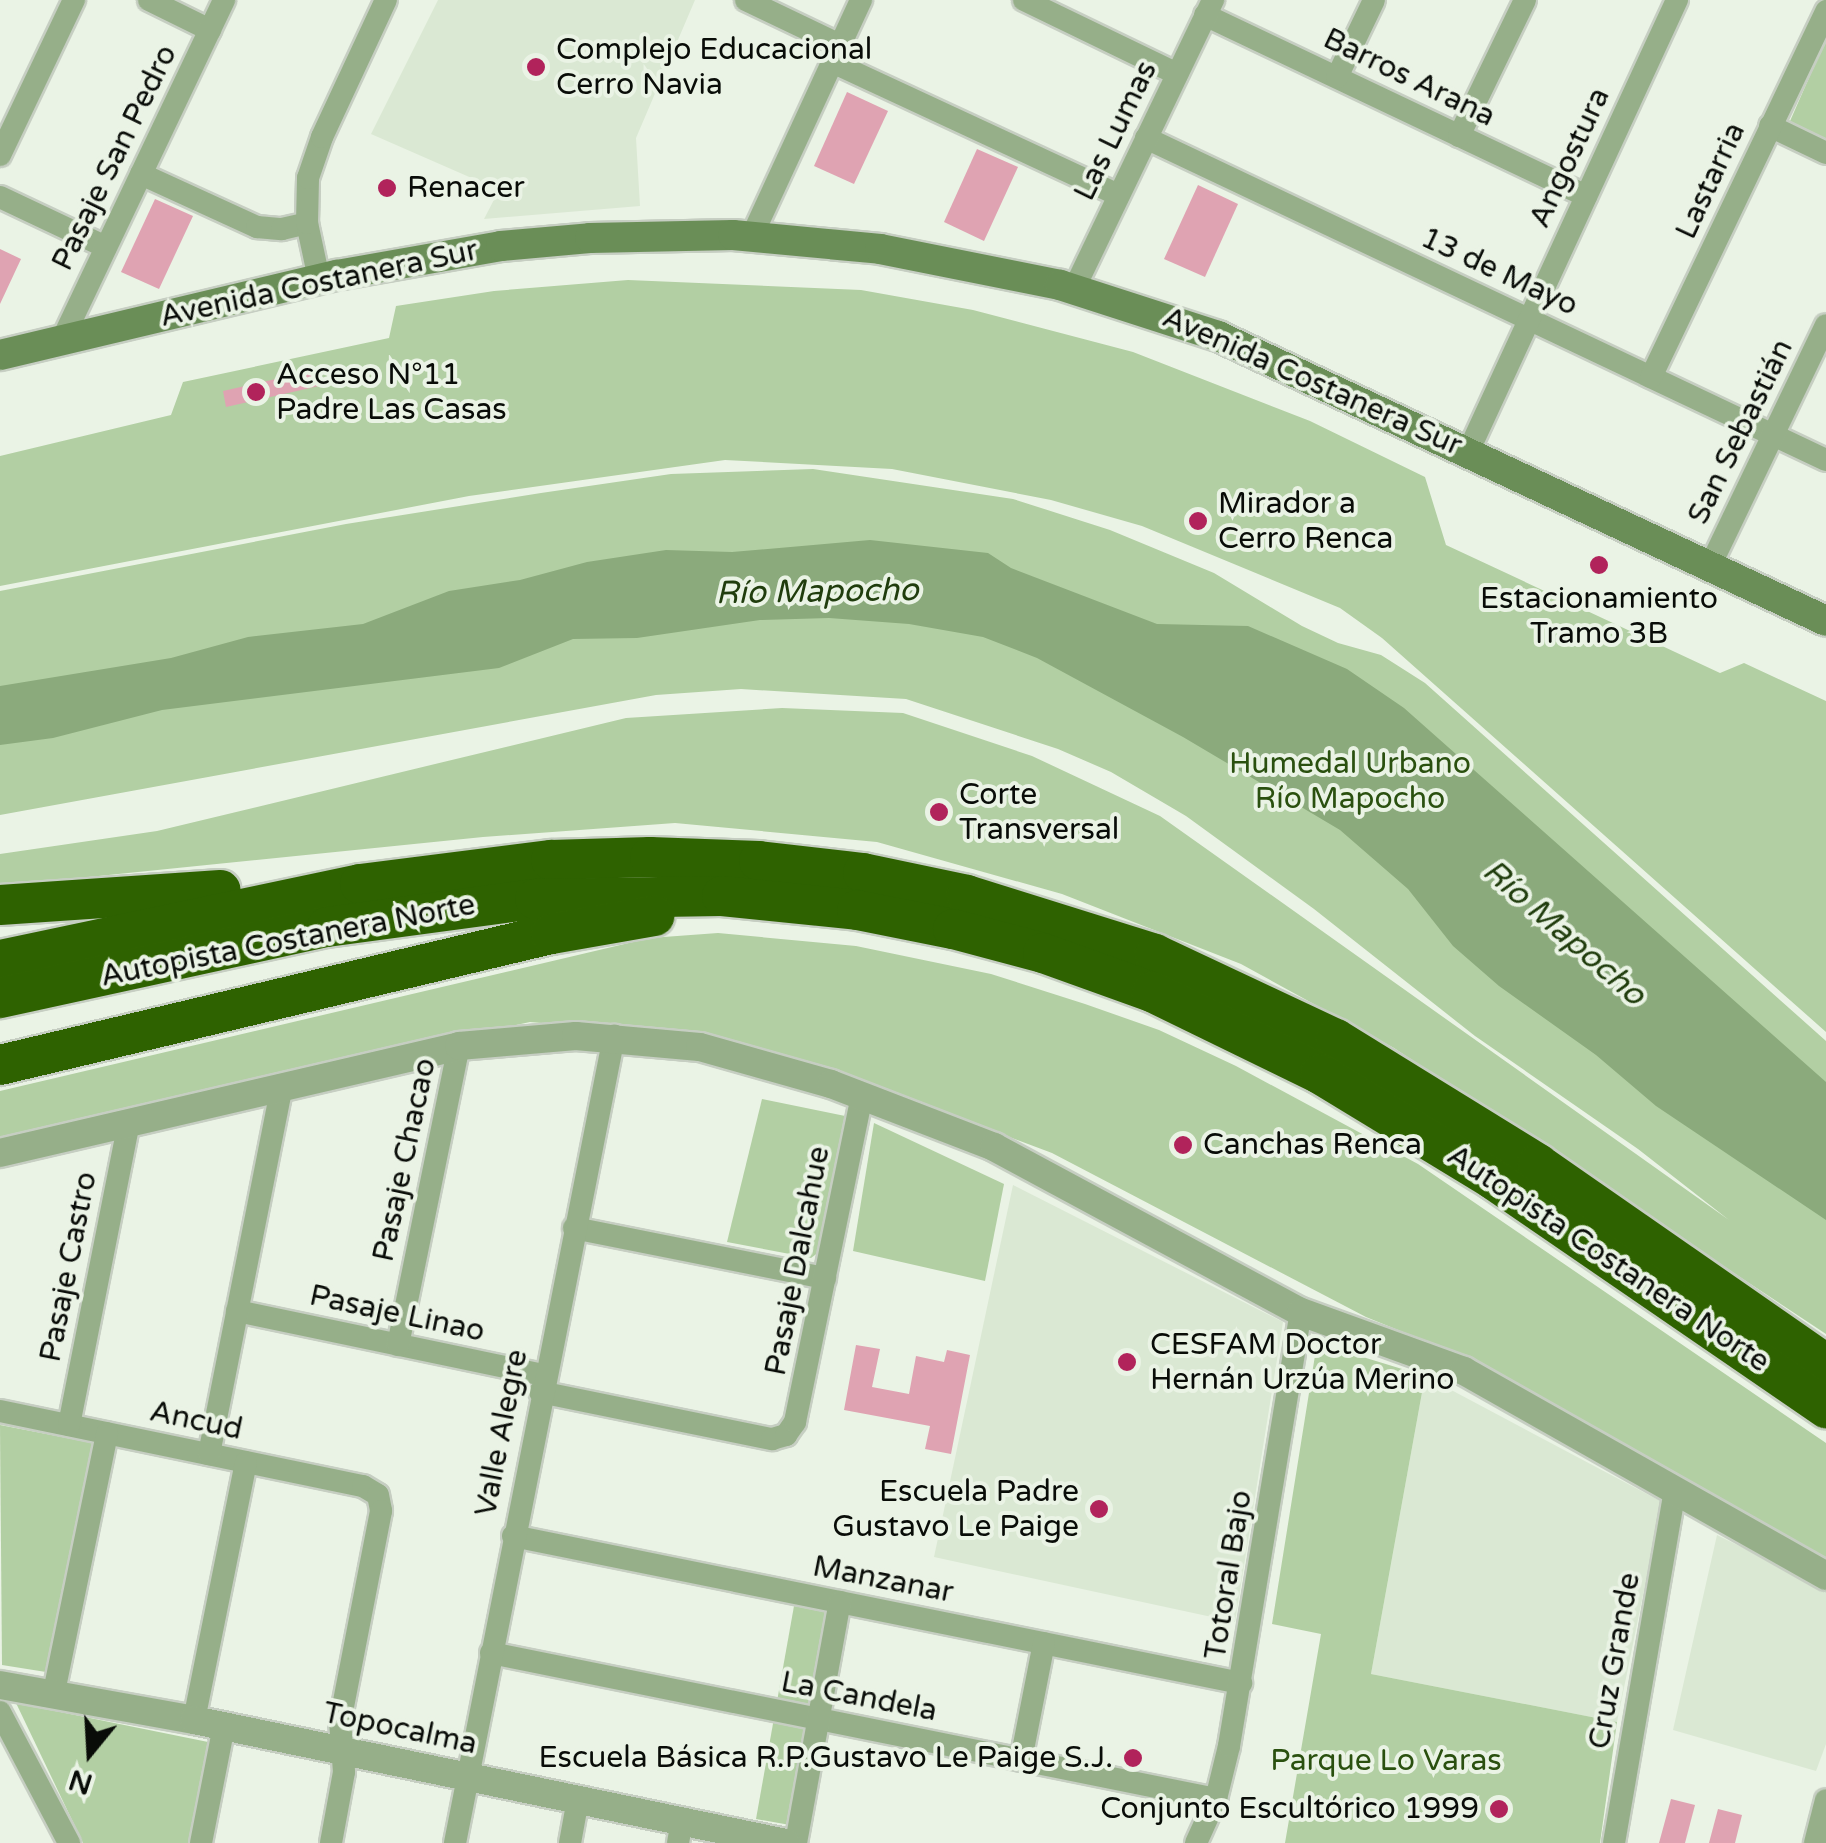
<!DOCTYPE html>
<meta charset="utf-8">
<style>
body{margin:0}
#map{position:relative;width:1826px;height:1843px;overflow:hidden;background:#eaf3e5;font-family:"Varela Round",sans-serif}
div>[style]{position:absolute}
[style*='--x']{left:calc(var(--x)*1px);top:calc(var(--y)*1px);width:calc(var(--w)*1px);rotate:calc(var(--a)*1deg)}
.built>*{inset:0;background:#dae8d3}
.green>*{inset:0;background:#b2cfa3}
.water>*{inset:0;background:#8baa7c}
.building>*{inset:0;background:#dfa3b2}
.roads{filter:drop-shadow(2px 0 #c6cec2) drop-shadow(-2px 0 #c6cec2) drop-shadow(0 2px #c6cec2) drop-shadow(0 -2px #c6cec2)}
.minor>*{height:22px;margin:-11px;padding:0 11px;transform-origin:11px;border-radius:11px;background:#96af89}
.tertiary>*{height:28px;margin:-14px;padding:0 14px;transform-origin:14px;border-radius:14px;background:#96af89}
.secondary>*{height:30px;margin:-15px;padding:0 15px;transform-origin:15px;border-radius:15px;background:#6a8e57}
.motorway>*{height:40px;margin:-20px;padding:0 20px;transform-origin:20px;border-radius:20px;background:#2e6200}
.dots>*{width:28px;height:28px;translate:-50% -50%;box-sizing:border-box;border:5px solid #eaf3e5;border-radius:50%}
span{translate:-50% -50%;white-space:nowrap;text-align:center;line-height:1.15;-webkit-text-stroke:8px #eaf3e5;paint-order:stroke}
.poi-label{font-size:30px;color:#090c08}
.left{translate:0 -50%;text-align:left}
.right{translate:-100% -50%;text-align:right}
.street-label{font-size:30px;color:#090c08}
.park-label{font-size:30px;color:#2a500f}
.water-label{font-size:32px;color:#203d0d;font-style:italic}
.north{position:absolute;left:40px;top:1703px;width:100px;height:100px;-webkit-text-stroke:8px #eaf3e5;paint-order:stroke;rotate:198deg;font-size:28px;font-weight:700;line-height:40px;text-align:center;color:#090c08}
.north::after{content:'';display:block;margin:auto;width:35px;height:45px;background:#090c08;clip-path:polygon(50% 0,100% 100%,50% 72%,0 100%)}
</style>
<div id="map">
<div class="built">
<i style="clip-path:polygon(438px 0,695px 0,636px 138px,640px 206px,484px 219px,499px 190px,371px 134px)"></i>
<i style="clip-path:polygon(1013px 1185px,1283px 1322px,1235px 1622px,934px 1557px)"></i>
<i style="clip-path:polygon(1425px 1376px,1662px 1502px,1617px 1722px,1371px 1674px)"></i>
<i style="clip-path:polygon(1717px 1535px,1826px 1589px,1826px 1744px,1816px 1771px,1673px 1730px)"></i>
</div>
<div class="green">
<i style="clip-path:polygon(1826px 39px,1826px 144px,1787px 128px)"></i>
<i style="clip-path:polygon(628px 280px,861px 290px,973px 310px,1133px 352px,1310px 421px,1425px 477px,1446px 545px,1720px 673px,1744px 663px,1826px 701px,1826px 1032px,1382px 638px,1340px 608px,1142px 526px,1051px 500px,892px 469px,725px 460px,469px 496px,0 586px,0 456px,171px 415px,183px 382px,389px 338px,396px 306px,494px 291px)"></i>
<i style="clip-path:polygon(813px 469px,1013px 499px,1110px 530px,1214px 573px,1302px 626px,1338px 643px,1381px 655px,1425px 683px,1826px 1041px,1826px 1334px,1394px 1048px,1241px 964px,1062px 894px,877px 842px,675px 823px,483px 837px,0 886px,0 854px,157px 831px,626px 718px,782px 708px,903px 713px,1032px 756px,1160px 816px,1729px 1220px,1638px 1149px,1475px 1036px,1314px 909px,1186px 816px,1111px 772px,1058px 749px,906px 699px,741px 689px,656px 695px,0 815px,0 591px,346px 524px,541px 493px,671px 474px)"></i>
<i style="clip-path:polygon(718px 933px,856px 946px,991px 974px,1085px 1004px,1159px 1030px,1236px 1066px,1418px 1164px,1826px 1443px,1826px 1561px,1742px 1518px,1489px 1367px,1366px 1317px,1052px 1153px,931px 1108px,683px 1035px,530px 1022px,343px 1062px,0 1146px,0 1091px,650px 938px)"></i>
<i style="clip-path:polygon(762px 1099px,850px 1117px,823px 1249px,811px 1258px,727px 1242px)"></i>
<i style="clip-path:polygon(874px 1123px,1004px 1184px,985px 1281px,853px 1251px)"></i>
<i style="clip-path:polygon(1317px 1343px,1425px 1376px,1371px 1674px,1617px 1722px,1600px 1843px,1285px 1843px,1321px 1634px,1272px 1624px)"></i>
<i style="clip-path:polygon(0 1425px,93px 1443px,46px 1672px,2px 1665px)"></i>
<i style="clip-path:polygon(794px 1606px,828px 1612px,790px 1825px,756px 1819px)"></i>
<i style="clip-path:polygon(16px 1703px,213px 1743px,193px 1843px,83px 1843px)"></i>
</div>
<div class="water">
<i style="clip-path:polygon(870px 540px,988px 553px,1011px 568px,1157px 624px,1248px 626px,1347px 669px,1404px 708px,1826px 1082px,1826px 1220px,1656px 1106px,1596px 1055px,1499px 986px,1453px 946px,1408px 889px,1340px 830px,1183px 737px,1037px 658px,983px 637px,909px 624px,829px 618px,760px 620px,637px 638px,573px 639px,499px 668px,162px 710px,53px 738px,0 745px,0 686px,171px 658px,248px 637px,363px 624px,449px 591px,520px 580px,587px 562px,666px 550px,732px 552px)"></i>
</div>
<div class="building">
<i style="clip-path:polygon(847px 92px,888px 111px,854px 184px,814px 166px)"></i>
<i style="clip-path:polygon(977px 149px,1018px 167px,984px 241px,944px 222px)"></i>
<i style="clip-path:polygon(1198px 185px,1238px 204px,1205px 277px,1164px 259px)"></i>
<i style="clip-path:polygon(155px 199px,193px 216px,159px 289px,121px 272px)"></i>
<i style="clip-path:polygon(0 249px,21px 259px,0 304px)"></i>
<i style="clip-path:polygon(315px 370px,319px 386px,226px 407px,223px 391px)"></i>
<i style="clip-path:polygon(856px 1345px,880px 1349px,872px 1387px,909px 1394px,916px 1356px,944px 1362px,947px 1350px,970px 1355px,951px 1454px,925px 1449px,930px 1426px,844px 1410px)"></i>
<i style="clip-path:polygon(1671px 1799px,1695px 1805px,1685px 1843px,1659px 1843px)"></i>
<i style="clip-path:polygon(1718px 1809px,1742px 1815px,1735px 1843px,1709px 1843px)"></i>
</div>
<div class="roads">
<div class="minor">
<i style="--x:149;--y:0;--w:68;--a:26.2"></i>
<i style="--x:746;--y:0;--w:104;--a:25.6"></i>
<i style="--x:1024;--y:0;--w:170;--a:25.8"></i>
<i style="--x:1205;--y:15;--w:422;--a:25.4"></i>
<i style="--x:832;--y:62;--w:316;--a:24.9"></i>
<i style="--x:1337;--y:77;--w:85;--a:-64.3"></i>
<i style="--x:1770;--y:126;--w:62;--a:25.7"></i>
<i style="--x:1459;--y:136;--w:151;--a:-64.1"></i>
<i style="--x:1146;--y:138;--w:752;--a:25.34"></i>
<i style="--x:0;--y:155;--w:172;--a:-64.5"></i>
<i style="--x:141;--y:174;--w:128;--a:24.6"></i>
<i style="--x:257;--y:227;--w:25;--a:5"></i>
<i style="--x:282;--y:229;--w:26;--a:-13"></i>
<i style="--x:0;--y:197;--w:117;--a:25.3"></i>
<i style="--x:752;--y:236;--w:260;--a:-65.2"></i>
<i style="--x:319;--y:279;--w:57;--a:-102.1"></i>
<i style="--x:307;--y:223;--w:45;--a:-88.7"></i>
<i style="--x:308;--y:178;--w:43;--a:-71.1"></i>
<i style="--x:322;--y:137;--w:151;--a:-65"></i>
<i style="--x:1074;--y:289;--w:321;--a:-64.3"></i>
<i style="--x:61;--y:342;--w:379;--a:-64.5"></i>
<i style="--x:1651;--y:377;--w:406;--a:-64.4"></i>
<i style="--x:1469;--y:450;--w:496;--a:-65.2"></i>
<i style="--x:1710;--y:566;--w:267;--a:-64.3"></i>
<i style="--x:574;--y:1228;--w:256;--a:11.3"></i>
<i style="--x:237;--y:1311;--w:314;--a:11.8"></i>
<i style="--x:398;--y:1345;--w:305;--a:-78.5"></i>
<i style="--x:540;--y:1392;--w:237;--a:11.5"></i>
<i style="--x:772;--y:1439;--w:15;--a:-16"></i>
<i style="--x:786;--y:1435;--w:16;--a:-55"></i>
<i style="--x:795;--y:1422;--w:334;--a:-78.4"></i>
<i style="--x:0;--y:1411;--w:371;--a:11.7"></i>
<i style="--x:363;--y:1486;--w:17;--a:31"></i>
<i style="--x:378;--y:1495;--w:16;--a:79"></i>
<i style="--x:381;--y:1511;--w:214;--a:101"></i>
<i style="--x:340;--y:1721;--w:51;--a:85.5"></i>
<i style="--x:344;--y:1772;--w:72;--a:100.4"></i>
<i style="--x:69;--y:1425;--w:310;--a:-78.8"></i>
<i style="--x:209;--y:1454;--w:374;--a:-78.8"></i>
<i style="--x:513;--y:1536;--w:743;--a:11.42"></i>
<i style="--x:491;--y:1653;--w:740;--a:11.39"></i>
<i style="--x:54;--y:1692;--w:264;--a:-78.4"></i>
<i style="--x:0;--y:1712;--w:148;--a:62.2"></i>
<i style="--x:194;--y:1720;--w:263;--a:-78.6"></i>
<i style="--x:1021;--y:1760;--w:119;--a:-78.9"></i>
<i style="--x:201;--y:1843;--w:119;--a:-78.9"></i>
<i style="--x:455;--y:1843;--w:823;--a:-78.85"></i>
<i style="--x:570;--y:1843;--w:45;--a:-79.7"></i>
<i style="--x:678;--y:1843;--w:22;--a:-80"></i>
<i style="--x:796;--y:1843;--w:245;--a:-79.7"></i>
<i style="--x:1196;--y:1843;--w:48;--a:-65.6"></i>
<i style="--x:1216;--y:1799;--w:55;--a:-76.2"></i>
<i style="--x:1229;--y:1746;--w:440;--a:-80.6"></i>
<i style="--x:1614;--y:1843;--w:358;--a:-80.2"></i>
<i style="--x:1815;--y:1843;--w:44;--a:-75.7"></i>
</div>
<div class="tertiary">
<i style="--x:0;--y:1153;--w:471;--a:-13.1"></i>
<i style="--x:459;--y:1046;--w:117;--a:-4.9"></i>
<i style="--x:576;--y:1036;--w:124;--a:5.1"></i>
<i style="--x:700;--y:1047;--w:136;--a:15.8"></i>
<i style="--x:831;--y:1084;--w:175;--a:21.1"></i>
<i style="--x:994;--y:1147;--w:349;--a:28.3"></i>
<i style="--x:1301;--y:1312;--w:173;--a:19.9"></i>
<i style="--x:1464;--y:1371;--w:416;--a:29.5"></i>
<i style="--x:0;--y:1685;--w:197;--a:10.2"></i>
<i style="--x:194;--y:1720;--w:605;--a:11.74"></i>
</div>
<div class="secondary">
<i style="--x:0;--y:355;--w:346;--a:-13.4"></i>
<i style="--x:337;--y:275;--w:167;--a:-10"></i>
<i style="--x:501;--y:246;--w:89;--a:-5.1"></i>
<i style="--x:590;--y:238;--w:143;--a:-1.2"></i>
<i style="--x:733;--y:235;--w:148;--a:5.4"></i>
<i style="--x:880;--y:249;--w:184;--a:11.3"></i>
<i style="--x:1060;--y:285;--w:166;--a:17.9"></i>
<i style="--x:1218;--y:336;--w:671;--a:25.11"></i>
</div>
<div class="motorway">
<i style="--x:0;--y:905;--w:221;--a:-3.9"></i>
<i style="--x:0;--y:960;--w:368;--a:-11.9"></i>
<i style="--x:360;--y:884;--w:193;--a:-7.2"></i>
<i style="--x:551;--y:860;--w:99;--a:-1.7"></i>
<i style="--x:650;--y:857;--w:109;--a:2.1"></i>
<i style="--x:759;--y:861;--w:105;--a:6.6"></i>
<i style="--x:863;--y:873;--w:106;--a:11.9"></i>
<i style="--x:967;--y:895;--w:197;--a:17.4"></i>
<i style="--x:1155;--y:954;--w:200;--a:25.2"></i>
<i style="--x:1336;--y:1039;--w:238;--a:31.7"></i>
<i style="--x:1538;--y:1164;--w:351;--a:34.8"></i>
<i style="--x:0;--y:998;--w:335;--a:-12.3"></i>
<i style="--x:327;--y:927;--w:210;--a:-7.7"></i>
<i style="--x:535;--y:899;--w:187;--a:-0.9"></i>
<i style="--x:722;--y:896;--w:136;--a:5.9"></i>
<i style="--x:857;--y:910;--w:98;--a:11.2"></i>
<i style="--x:953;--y:929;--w:93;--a:14.9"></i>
<i style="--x:1043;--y:953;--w:116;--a:19.7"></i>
<i style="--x:1152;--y:992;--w:187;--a:26"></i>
<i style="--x:1320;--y:1074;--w:204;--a:31.3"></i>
<i style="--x:1494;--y:1180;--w:403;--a:34.5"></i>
<i style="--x:0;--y:1065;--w:566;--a:-13.37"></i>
<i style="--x:551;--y:934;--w:105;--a:-9.9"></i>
</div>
</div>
<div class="dots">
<i style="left:536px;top:67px;background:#b1235b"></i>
<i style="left:387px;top:188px;background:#b1235b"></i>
<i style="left:256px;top:392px;background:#b1235b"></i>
<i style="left:1198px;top:521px;background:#b1235b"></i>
<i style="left:1599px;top:565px;background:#b1235b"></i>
<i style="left:939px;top:812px;background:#b1235b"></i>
<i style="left:1183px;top:1145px;background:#b1235b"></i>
<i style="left:1127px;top:1362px;background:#b1235b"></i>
<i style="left:1099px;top:1509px;background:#b1235b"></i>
<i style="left:1133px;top:1758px;background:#b1235b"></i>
<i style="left:1499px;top:1809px;background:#b1235b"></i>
</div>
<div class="poi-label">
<span class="left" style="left:556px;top:67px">Complejo Educacional<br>Cerro Navia</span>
<span class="left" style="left:407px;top:188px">Renacer</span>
<span class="left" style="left:276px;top:392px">Acceso N°11<br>Padre Las Casas</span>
<span class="left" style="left:1218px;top:521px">Mirador a<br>Cerro Renca</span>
<span style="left:1599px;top:616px">Estacionamiento<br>Tramo 3B</span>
<span class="left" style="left:959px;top:812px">Corte<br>Transversal</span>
<span class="left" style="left:1203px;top:1145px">Canchas Renca</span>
<span class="left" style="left:1150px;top:1362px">CESFAM Doctor<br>Hernán Urzúa Merino</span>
<span class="right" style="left:1079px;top:1509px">Escuela Padre<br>Gustavo Le Paige</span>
<span class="right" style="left:1113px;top:1758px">Escuela Básica R.P.Gustavo Le Paige S.J.</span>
<span class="right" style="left:1479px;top:1809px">Conjunto Escultórico 1999</span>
</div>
<div class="street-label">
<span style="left:1409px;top:78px;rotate:26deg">Barros Arana</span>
<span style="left:1116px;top:131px;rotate:-64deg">Las Lumas</span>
<span style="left:115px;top:158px;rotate:-64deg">Pasaje San Pedro</span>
<span style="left:1570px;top:158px;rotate:-65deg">Angostura</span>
<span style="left:1711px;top:181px;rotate:-65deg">Lastarria</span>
<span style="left:1499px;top:272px;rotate:25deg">13 de Mayo</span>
<span style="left:319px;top:284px;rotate:-12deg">Avenida Costanera Sur</span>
<span style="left:1312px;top:382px;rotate:24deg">Avenida Costanera Sur</span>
<span style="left:1741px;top:432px;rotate:-64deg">San Sebastián</span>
<span style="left:288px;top:941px;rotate:-11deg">Autopista Costanera Norte</span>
<span style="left:405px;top:1160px;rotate:-78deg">Pasaje Chacao</span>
<span style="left:1608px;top:1259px;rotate:34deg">Autopista Costanera Norte</span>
<span style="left:798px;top:1261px;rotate:-79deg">Pasaje Dalcahue</span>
<span style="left:69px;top:1267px;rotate:-79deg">Pasaje Castro</span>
<span style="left:397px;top:1314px;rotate:12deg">Pasaje Linao</span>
<span style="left:196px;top:1421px;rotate:12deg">Ancud</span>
<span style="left:502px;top:1433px;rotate:-79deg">Valle Alegre</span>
<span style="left:1229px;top:1575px;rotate:-81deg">Totoral Bajo</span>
<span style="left:883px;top:1580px;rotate:11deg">Manzanar</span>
<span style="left:1615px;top:1661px;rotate:-80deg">Cruz Grande</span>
<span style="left:859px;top:1697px;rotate:11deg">La Candela</span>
<span style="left:400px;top:1729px;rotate:12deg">Topocalma</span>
</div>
<div class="park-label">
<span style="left:1350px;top:781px">Humedal Urbano<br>Río Mapocho</span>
<span style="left:1386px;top:1761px">Parque Lo Varas</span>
</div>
<div class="water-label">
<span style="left:817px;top:592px;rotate:-1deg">Río Mapocho</span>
<span style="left:1564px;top:933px;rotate:41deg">Río Mapocho</span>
</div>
<div class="north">N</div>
</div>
